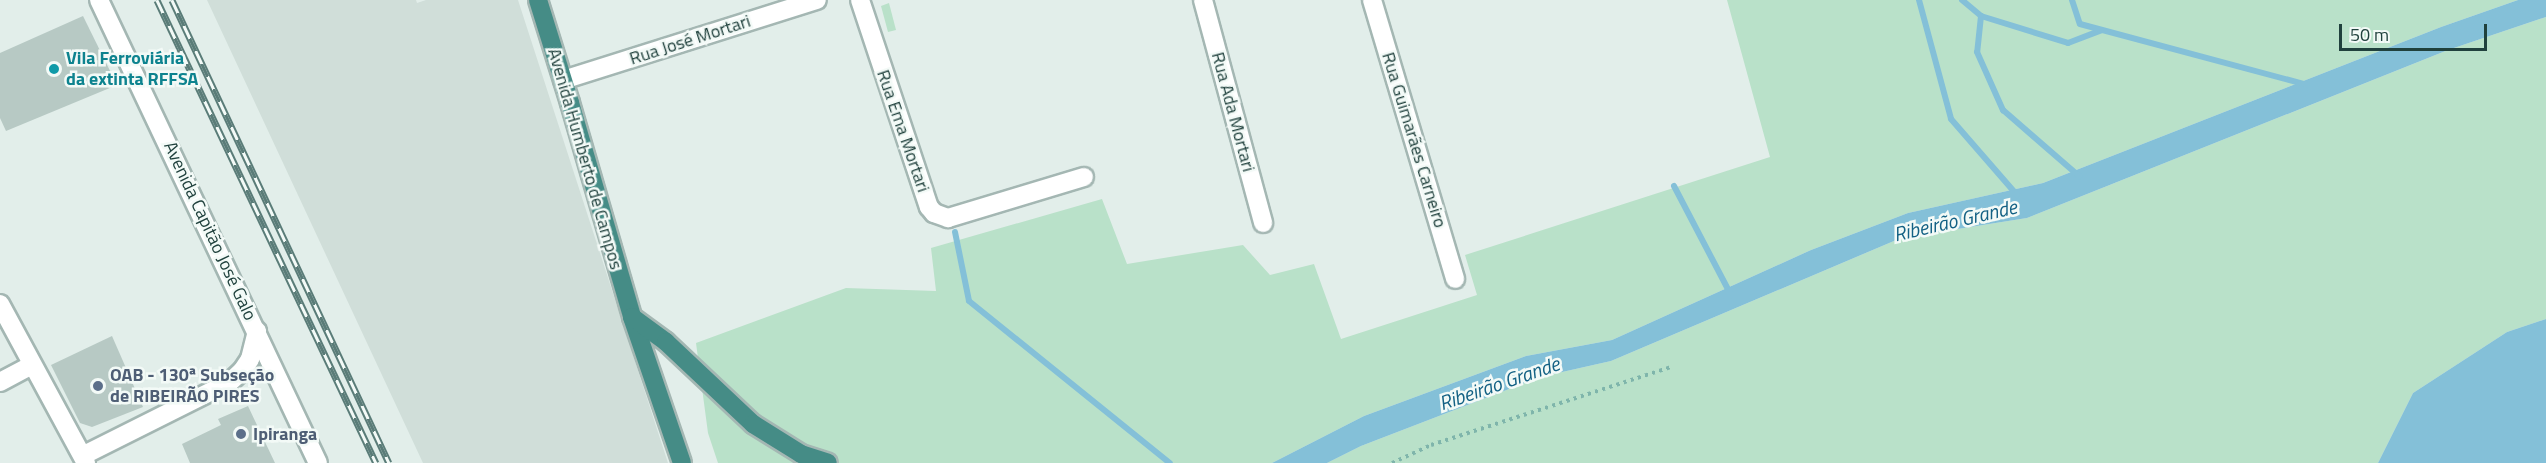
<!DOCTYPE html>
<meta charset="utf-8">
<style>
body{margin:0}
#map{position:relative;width:2546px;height:463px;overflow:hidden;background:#e2eeea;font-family:"Titillium Web",sans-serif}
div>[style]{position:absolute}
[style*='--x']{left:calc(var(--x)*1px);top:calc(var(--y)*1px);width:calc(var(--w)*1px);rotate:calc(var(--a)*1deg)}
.built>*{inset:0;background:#d0ded9}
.green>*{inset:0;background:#b9e1c9}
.water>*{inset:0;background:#84c0d8}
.stream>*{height:6px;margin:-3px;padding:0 3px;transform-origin:3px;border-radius:3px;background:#84c0d8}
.building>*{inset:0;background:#b7c9c4}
.path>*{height:4px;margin-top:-2px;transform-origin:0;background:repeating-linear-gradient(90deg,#7fb5ab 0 3px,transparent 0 7.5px)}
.roads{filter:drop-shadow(2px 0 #a4b7b3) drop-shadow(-2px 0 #a4b7b3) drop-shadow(0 2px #a4b7b3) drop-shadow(0 -2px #a4b7b3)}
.minor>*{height:18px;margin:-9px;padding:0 9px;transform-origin:9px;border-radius:9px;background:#fff}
.secondary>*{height:18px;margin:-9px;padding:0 9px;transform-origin:9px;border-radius:9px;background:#fff}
.trunk>*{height:18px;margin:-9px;padding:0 9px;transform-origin:9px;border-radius:9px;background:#458c86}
.rail>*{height:7px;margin-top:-3.5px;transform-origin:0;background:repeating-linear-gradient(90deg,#f3faf7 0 14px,#5a7c78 0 28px);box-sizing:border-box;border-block:2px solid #5a7c78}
.dots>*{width:16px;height:16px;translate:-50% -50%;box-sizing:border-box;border:3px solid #f3faf7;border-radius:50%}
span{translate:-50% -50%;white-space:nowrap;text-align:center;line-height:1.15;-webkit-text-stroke:5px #f3faf7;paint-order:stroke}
.street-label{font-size:18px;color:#20413d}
.culture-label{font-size:18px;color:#0d838f;font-weight:700}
.left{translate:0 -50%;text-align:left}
.service-label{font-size:18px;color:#4e5e75;font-weight:700}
.water-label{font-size:20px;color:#136184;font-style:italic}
.scale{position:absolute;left:2339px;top:24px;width:148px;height:27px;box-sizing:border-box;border:3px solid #20413d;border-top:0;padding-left:8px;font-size:18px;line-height:21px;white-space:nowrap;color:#20413d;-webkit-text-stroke:4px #f3faf7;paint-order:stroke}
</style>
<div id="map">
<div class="built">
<i style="clip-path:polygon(207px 0,416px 0,417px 3px,426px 0,518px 0,668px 463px,423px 463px)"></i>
</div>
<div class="green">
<i style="clip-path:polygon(1727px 0,2518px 0,2441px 27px,2043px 183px,1908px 213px,1811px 250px,1612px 340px,1526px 356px,1364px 416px,1272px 463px,718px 463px,708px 433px,696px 343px,846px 288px,936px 291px,931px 248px,1102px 199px,1127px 264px,1243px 245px,1270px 275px,1314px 264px,1341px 339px,1477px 295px,1465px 255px,1770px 157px)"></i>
<i style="clip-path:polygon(889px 3px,896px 30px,888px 32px,881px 6px)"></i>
<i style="clip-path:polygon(2546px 17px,2546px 319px,2507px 332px,2413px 393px,2378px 463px,1327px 463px,1361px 446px,1540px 377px,1611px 361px,1901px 238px,2027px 218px,2448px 50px)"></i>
</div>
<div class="water">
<i style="clip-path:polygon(2518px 0,2546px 0,2546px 17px,2448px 50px,2027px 218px,1901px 238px,1611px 361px,1540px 377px,1361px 446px,1327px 463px,1272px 463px,1364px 416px,1526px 356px,1612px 340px,1811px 250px,1908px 213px,2043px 183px,2441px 27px)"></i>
<i style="clip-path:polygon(2546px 319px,2546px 463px,2378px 463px,2413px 393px,2507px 332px)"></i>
</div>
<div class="stream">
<i style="--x:1919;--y:0;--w:123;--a:74.9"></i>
<i style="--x:1951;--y:119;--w:101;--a:49"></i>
<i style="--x:1962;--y:0;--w:25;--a:40"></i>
<i style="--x:1981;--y:16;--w:91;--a:17.2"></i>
<i style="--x:2068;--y:43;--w:36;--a:-21"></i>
<i style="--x:2072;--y:0;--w:25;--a:72"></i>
<i style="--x:2080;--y:24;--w:235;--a:15"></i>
<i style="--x:1981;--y:16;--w:36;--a:96"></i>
<i style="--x:1977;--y:52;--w:64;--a:65.9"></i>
<i style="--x:2003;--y:110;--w:101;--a:41"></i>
<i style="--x:1674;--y:186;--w:123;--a:62.4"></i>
<i style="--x:955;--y:232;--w:70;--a:78.5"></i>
<i style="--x:969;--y:301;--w:258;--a:38.9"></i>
</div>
<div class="building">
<i style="clip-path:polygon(83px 16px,117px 85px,6px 131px,0 118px,0 53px)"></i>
<i style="clip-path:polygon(112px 336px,143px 407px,92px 427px,80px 423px,51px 365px)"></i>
<i style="clip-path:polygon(248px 406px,275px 463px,190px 463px,182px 444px,221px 425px,218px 419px)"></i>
</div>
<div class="path">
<i style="--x:1392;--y:463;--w:43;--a:-24.8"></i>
<i style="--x:1431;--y:445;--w:252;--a:-18"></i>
</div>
<div class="roads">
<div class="minor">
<i style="--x:860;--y:0;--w:218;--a:71.6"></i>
<i style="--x:929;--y:207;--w:8;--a:50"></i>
<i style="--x:934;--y:213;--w:15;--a:20"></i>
<i style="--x:948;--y:218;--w:142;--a:-16.8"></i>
<i style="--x:1203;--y:0;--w:231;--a:74.9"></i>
<i style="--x:1372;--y:0;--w:291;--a:73.4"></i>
<i style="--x:563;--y:80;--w:266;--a:-17.5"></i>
<i style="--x:0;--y:304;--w:181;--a:61.6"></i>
<i style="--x:0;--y:382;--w:36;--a:-28"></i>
<i style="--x:84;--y:455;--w:163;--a:-26.6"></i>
<i style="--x:230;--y:382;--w:16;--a:-43"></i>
<i style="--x:242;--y:371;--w:14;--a:-56"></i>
<i style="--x:250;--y:359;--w:29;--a:-76"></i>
</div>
<div class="secondary">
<i style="--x:99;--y:0;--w:512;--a:64.69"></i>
</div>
<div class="trunk">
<i style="--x:538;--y:0;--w:108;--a:72.7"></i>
<i style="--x:570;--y:103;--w:223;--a:73.8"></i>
<i style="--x:632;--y:317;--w:154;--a:71.1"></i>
<i style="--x:632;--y:317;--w:42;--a:36.3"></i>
<i style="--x:666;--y:342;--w:120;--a:43.3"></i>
<i style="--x:753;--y:424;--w:57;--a:32"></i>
<i style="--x:801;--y:454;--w:28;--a:18"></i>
</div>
</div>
<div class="rail">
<i style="--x:157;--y:0;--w:512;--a:64.69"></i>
<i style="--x:172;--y:0;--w:511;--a:64.89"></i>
</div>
<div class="dots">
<i style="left:54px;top:69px;background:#0f9aa8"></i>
<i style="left:98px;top:386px;background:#5c6f8a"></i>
<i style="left:241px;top:434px;background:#5c6f8a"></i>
</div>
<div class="street-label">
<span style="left:690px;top:40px;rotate:-18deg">Rua José Mortari</span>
<span style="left:1233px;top:112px;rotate:75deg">Rua Ada Mortari</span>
<span style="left:903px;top:131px;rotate:71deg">Rua Ema Mortari</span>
<span style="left:1414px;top:140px;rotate:73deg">Rua Guimarães Carneiro</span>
<span style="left:585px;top:159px;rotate:74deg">Avenida Humberto de Campos</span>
<span style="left:210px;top:231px;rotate:65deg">Avenida Capitão José Galo</span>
</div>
<div class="culture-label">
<span class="left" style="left:66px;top:69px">Vila Ferroviária<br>da extinta RFFSA</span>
</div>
<div class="service-label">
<span class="left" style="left:110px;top:386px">OAB - 130ª Subseção<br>de RIBEIRÃO PIRES</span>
<span class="left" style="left:253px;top:434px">Ipiranga</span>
</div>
<div class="water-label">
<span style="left:1955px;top:220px;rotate:-13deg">Ribeirão Grande</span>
<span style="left:1499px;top:383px;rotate:-19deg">Ribeirão Grande</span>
</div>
<div class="scale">50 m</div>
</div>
